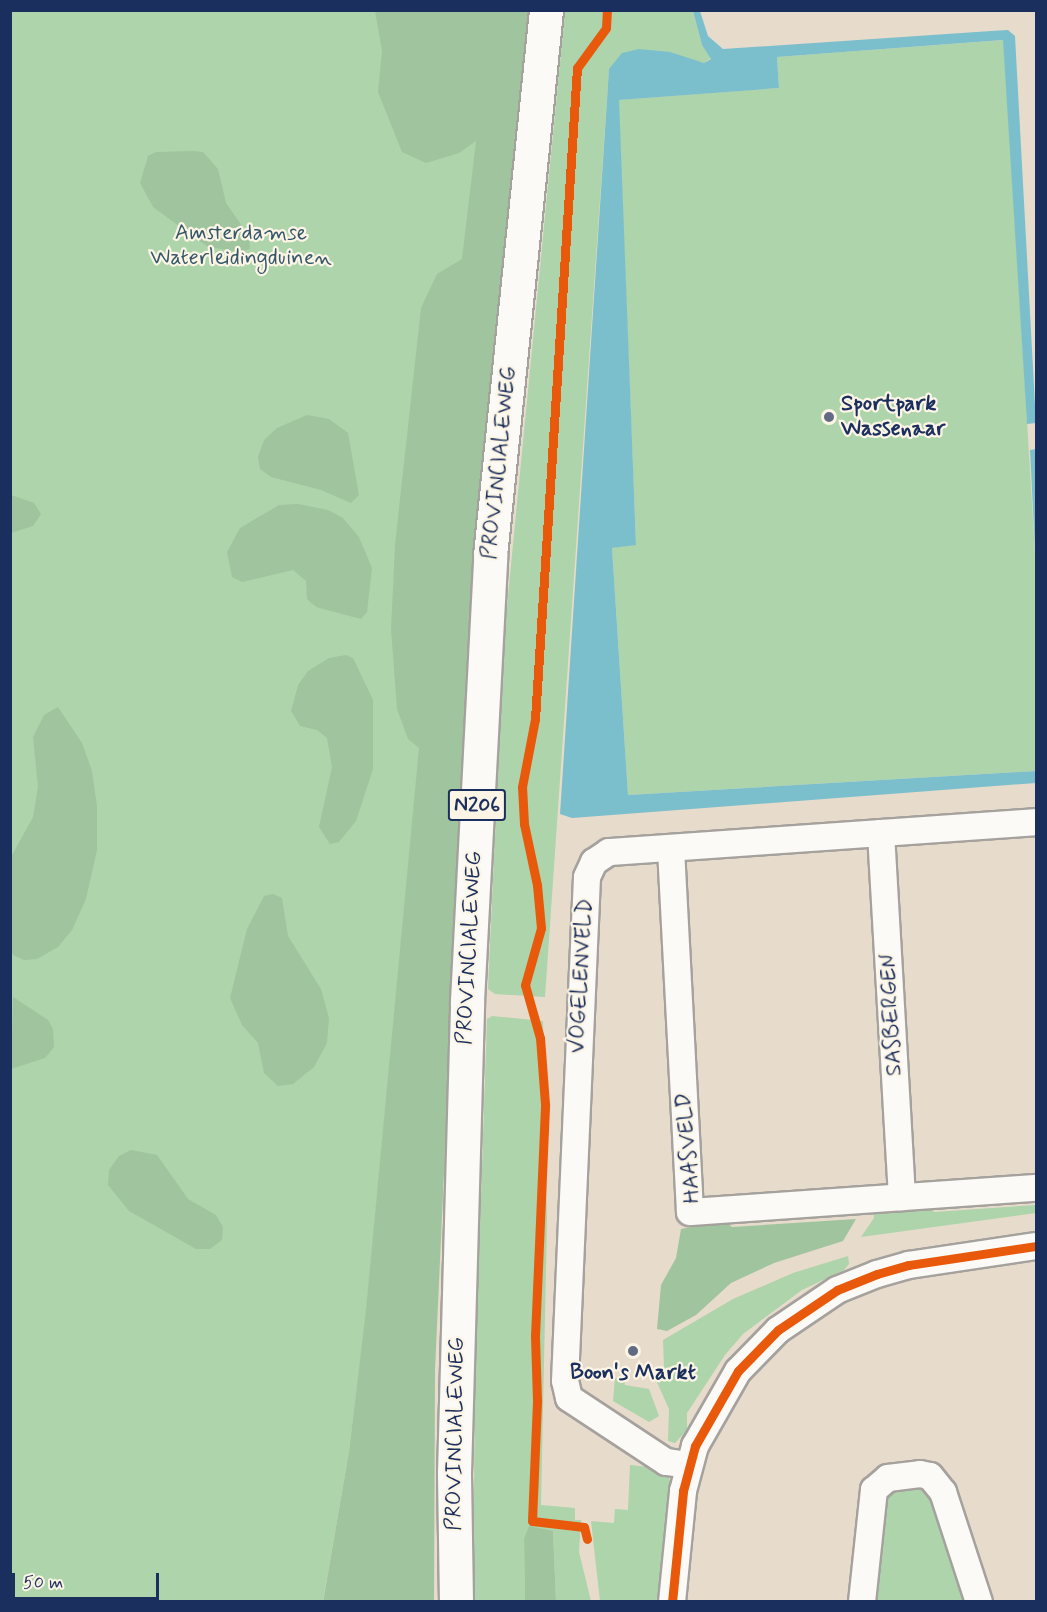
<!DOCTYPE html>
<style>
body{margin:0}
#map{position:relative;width:1047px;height:1612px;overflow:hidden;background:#e7dbcb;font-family:Mynerve,sans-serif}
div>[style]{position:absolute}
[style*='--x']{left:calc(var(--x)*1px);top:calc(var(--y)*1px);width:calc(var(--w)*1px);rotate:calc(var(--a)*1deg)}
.green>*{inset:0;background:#add4ab}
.forest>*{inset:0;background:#a0c49e}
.water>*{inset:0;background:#7cbfcc}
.roads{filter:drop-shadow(2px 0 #a5a19d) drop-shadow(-2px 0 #a5a19d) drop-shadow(0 2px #a5a19d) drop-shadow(0 -2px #a5a19d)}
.minor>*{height:26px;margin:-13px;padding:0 13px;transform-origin:13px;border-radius:13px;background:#fbfaf7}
.major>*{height:33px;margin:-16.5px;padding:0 16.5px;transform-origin:16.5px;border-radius:16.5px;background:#fbfaf7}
.cycleway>*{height:9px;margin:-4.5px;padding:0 4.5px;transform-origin:4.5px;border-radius:4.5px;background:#e8590c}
.dots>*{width:16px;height:16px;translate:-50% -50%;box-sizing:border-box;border:3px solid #fcf5e5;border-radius:50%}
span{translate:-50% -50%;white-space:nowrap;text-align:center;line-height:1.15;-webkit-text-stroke:4.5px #fcf5e5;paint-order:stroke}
.shield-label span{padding:2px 4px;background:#fcf5e5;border:2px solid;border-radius:4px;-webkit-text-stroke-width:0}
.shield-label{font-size:21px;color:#1b2f5e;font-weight:700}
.park-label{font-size:22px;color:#34576a}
.poi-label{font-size:22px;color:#1b2f5e;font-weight:700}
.left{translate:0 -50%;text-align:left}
.street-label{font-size:22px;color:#1b2f5e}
.frame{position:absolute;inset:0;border:12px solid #1b2f5e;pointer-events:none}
.scale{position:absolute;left:12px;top:1573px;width:147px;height:27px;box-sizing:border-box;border:3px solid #1b2f5e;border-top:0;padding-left:8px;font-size:18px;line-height:21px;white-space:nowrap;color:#1b2f5e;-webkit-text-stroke:4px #fcf5e5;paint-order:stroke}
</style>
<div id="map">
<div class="green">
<i style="clip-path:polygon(11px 11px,501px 11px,418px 765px,366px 1312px,349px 1451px,323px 1601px,11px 1602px)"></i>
<i style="clip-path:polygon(565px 11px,693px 11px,702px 45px,711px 58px,704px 63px,661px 52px,609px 69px,545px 997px,495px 994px,488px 989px,504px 637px)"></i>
<i style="clip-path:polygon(1004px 40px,1036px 570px,1036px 771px,628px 795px,612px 548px,636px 544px,618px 100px,779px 88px,777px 57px)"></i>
<i style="clip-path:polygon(492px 1016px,543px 1021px,547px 1221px,541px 1505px,575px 1508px,575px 1520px,581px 1520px,579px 1552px,591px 1601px,556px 1601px,553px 1531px,524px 1539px,525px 1601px,473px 1602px,475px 1375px,487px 1019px)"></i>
<i style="clip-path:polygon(1036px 1205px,1036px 1213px,861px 1237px,874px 1218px,873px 1210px,930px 1206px,934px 1212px)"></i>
<i style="clip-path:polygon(848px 1256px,849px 1264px,844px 1270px,802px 1290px,743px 1334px,725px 1355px,687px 1413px,687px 1430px,675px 1443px,668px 1441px,669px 1409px,656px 1380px,656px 1369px,664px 1368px,663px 1340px,733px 1299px,793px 1273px)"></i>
<i style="clip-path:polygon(615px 1378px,624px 1379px,625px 1385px,649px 1389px,659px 1416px,649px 1422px,613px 1401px)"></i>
<i style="clip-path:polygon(630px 1465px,659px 1468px,668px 1475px,673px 1490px,664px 1601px,600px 1601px,591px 1521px,614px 1523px,615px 1509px,628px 1510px)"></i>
<i style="clip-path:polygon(922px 1483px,936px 1498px,965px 1601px,875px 1602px,882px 1496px,889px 1489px)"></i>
</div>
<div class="forest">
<i style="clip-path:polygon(375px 11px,533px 11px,461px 801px,435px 1370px,434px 1601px,323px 1602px,349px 1451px,366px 1309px,419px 748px,408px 739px,397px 709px,391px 629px,395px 545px,421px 308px,437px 274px,462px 259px,476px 141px,459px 153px,426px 163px,402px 152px,378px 92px,382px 51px)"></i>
<i style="clip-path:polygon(193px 151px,203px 152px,218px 169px,226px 203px,249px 236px,250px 249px,240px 252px,208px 247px,153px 207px,140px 183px,148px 156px,156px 152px)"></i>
<i style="clip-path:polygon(307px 415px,329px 419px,348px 433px,359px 495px,351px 503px,321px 490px,271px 477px,260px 469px,258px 457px,264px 440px,277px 428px)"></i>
<i style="clip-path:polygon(11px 495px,34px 503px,41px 514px,33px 526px,11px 533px)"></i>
<i style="clip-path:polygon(298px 504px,328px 510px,343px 518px,359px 537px,372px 568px,367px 612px,361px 619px,316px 607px,307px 599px,306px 581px,293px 570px,242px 582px,232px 577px,227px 552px,240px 528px,279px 505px)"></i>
<i style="clip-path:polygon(346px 655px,353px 658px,373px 700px,373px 769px,356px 821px,339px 842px,330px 844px,319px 827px,332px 767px,327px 738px,317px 730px,300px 726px,291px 711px,298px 685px,308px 671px,329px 658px)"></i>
<i style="clip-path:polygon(58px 707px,82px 743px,92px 771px,97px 806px,97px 850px,86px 899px,72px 930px,58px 947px,37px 959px,24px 960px,13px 955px,11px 949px,11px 857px,33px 817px,38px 787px,33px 737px,44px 715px)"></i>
<i style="clip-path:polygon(273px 894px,282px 898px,288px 936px,321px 989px,329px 1018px,327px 1043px,314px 1067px,293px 1084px,278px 1086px,264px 1073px,258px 1043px,242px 1025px,230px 998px,247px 929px,264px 896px)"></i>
<i style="clip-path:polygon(13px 997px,48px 1020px,53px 1029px,54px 1047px,45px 1058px,11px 1069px)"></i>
<i style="clip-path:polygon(131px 1150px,157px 1155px,188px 1199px,216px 1215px,223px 1227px,222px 1240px,210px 1249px,196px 1249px,129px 1211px,108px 1185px,109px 1170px,119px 1156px)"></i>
<i style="clip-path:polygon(856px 1219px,843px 1241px,774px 1263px,731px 1283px,696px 1315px,667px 1331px,657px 1329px,661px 1285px,676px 1258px,681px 1229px,725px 1221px,732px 1227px)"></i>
<i style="clip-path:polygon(529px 1526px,553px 1531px,556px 1601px,525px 1601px,524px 1539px)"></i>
</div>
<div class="water">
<i style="clip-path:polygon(693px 11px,700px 11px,708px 36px,723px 49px,991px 31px,1008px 30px,1015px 36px,1036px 423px,1027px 424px,1003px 40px,777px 57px,779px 88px,619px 100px,636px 545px,612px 548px,628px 795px,1036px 771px,1036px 783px,572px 818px,560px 814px,609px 69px,622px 53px,639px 49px,670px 52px,704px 63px,711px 59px,702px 45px)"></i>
<i style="clip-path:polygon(1036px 449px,1036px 570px,1030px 450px)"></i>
</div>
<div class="roads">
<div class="minor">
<i style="--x:881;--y:833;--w:365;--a:86.7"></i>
<i style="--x:671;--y:849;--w:363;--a:87"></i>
<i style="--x:690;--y:1212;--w:347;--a:-4"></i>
<i style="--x:688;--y:1465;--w:22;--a:-172"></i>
<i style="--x:666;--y:1462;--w:116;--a:-146.6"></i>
<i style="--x:569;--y:1398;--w:17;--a:-103"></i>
<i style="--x:565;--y:1381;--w:504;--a:-87.5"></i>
<i style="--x:587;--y:877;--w:17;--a:-65"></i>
<i style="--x:594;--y:862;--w:18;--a:-34"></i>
<i style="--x:609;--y:852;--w:428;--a:-4"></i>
<i style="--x:672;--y:1602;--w:112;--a:-84.3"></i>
<i style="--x:683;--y:1491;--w:47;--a:-75.1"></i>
<i style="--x:695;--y:1446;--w:86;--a:-60.2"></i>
<i style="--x:738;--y:1371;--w:57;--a:-45.7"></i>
<i style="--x:778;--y:1330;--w:71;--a:-34.1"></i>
<i style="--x:837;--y:1290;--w:43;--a:-21.8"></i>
<i style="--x:877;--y:1274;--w:33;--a:-16"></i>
<i style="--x:909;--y:1265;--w:128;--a:-8.5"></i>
<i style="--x:862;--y:1602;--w:113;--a:-83.9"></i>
<i style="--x:874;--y:1490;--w:18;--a:-41"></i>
<i style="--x:888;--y:1478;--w:32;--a:-7"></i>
<i style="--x:920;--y:1474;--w:10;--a:11"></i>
<i style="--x:930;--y:1476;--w:21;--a:51"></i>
<i style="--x:943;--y:1492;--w:116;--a:71.9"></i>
</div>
<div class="major">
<i style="--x:456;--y:1602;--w:129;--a:-90.9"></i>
<i style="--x:454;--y:1473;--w:472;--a:-88.4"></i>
<i style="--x:467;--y:1001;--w:447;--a:-87"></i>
<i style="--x:490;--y:555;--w:548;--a:-84.13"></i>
</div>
</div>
<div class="cycleway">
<i style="--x:587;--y:1539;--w:12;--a:-104"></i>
<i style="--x:584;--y:1527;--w:52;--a:-173.4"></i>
<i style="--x:532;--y:1521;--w:121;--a:-87.6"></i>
<i style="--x:537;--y:1400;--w:64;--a:-91.8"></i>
<i style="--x:535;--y:1336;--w:232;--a:-87.5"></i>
<i style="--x:545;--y:1104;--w:66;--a:-94.3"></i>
<i style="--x:540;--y:1038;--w:55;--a:-105.8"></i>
<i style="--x:525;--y:985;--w:59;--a:-74.3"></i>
<i style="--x:541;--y:928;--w:43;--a:-95.3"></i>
<i style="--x:537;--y:885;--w:62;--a:-102"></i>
<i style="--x:524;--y:824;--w:37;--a:-93"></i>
<i style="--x:522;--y:787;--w:69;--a:-79.2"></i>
<i style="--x:535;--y:719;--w:652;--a:-86.31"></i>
<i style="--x:577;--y:68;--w:49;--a:-54.1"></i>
<i style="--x:606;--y:28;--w:18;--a:-87"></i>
<i style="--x:672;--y:1602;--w:112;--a:-84.3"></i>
<i style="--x:683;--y:1491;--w:47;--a:-75.1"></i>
<i style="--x:695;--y:1446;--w:86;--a:-60.2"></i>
<i style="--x:738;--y:1371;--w:57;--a:-45.7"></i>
<i style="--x:778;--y:1330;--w:71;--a:-34.1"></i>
<i style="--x:837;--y:1290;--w:43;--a:-21.8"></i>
<i style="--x:877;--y:1274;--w:33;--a:-16"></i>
<i style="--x:909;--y:1265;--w:128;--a:-8.5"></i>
</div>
<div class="dots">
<i style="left:829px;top:417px;background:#626b84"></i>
<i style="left:633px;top:1351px;background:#626b84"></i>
</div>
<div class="shield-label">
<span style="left:477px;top:805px">N206</span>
</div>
<div class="park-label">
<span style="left:241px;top:246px">Amsterdamse<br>Waterleidingduinen</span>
</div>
<div class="poi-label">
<span class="left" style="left:841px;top:417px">Sportpark<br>Wassenaar</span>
<span style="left:633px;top:1374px">Boon's Markt</span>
</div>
<div class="street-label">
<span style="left:500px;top:463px;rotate:-84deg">PROVINCIALEWEG</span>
<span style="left:470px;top:948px;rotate:-87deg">PROVINCIALEWEG</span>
<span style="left:582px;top:976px;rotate:-87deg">VOGELENVELD</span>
<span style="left:892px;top:1015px;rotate:-93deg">SASBERGEN</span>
<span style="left:689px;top:1148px;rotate:-95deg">HAASVELD</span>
<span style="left:456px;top:1434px;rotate:-89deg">PROVINCIALEWEG</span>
</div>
<div class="frame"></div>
<div class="scale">50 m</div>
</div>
